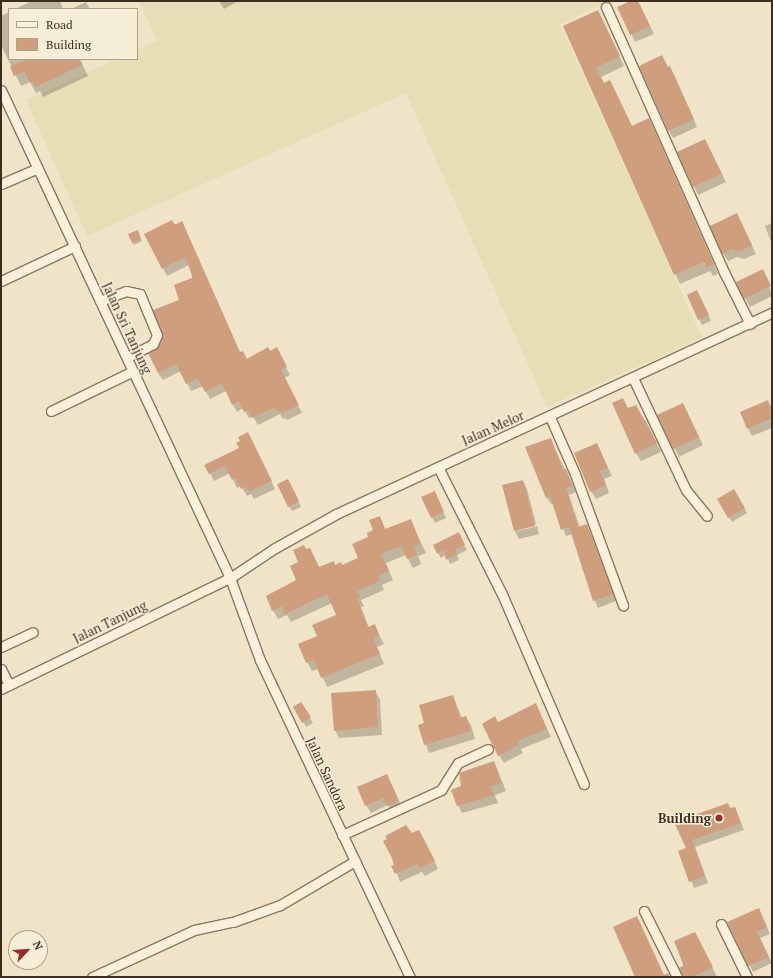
<!DOCTYPE html>
<style>
body{margin:0}
#map{position:relative;width:773px;height:978px;overflow:hidden;background:#f0e4c8;font-family:"PT Serif",serif}
div>[style]{position:absolute}
[style*='--x']{left:calc(var(--x)*1px);top:calc(var(--y)*1px);width:calc(var(--w)*1px);rotate:calc(var(--a)*1deg)}
.farmland>*{inset:0;background:#e6deb5}
.shadow>*{inset:0;background:#0003}
.building>*{inset:0;background:#cf9f7d}
.roads{filter:drop-shadow(1px 0 #8d765c) drop-shadow(-1px 0 #8d765c) drop-shadow(0 1px #8d765c) drop-shadow(0 -1px #8d765c)}
.street>*{height:9px;margin:-4.5px;padding:0 4.5px;transform-origin:4.5px;border-radius:4.5px;background:#faf1dc}
.dots>*{width:11px;height:11px;translate:-50% -50%;box-sizing:border-box;border:2px solid #f7eed8;border-radius:50%}
span{translate:-50% -50%;white-space:nowrap;text-align:center;line-height:1.15;-webkit-text-stroke:3px #f7eed8;paint-order:stroke}
.street-label{font-size:13px;color:#3d2e20}
.poi-label{font-size:13px;color:#3d2e20;font-weight:700}
.right{translate:-100% -50%;text-align:right}
.frame{position:absolute;inset:0;border:2px solid #3d2e20;pointer-events:none}
.legend{position:absolute;left:8px;top:8px;width:130px;height:52px;box-sizing:border-box;background:#f7eed8;border:1px solid #ada18e;margin:0;padding:5px 7px;list-style:none;font-size:12px;color:#3d2e20}
.legend li{display:flex;align-items:center;gap:8px;height:20px}
.legend b{width:20px;border:1px solid #ada18e}
.north{position:absolute;left:8px;top:930px;width:40px;height:40px;box-sizing:border-box;background:#f7eed8;border:1px solid #ada18e;border-radius:50%;rotate:65deg;font-size:11px;font-weight:700;line-height:16px;text-align:center;color:#3d2e20}
.north::after{content:'';display:block;margin:auto;width:14px;height:18px;background:#9e2a2b;clip-path:polygon(50% 0,100% 100%,50% 72%,0 100%)}
</style>
<div id="map">
<div class="farmland">
<i style="clip-path:polygon(139px 1px,611px 1px,560px 24px,702px 338px,547px 407px,406px 93px,87px 236px,26px 100px,117px 59px,137px 59px,137px 50px,157px 41px)"></i>
</div>
<div class="shadow">
<i style="clip-path:polygon(32px 1px,60px 1px,63px 9px,15px 9px)"></i>
<i style="clip-path:polygon(219px 1px,238px 1px,224px 9px)"></i>
<i style="clip-path:polygon(630px 1px,638px 1px,654px 34px,635px 42px,619px 8px)"></i>
<i style="clip-path:polygon(86px 2px,90px 9px,71px 9px)"></i>
<i style="clip-path:polygon(9px 12px,9px 59px,80px 59px,88px 76px,43px 97px,40px 91px,36px 93px,30px 82px,21px 86px,1px 45px,1px 16px)"></i>
<i style="clip-path:polygon(602px 20px,624px 66px,601px 77px,604px 84px,610px 81px,632px 127px,649px 120px,654px 129px,718px 274px,713px 276px,710px 271px,680px 284px,564px 27px)"></i>
<i style="clip-path:polygon(668px 68px,674px 75px,697px 127px,673px 138px,669px 131px)"></i>
<i style="clip-path:polygon(705px 140px,726px 182px,698px 195px,678px 152px)"></i>
<i style="clip-path:polygon(182px 222px,240px 353px,247px 360px,276px 349px,290px 375px,284px 378px,302px 413px,287px 420px,286px 418px,283px 419px,280px 414px,258px 425px,253px 417px,249px 418px,243px 408px,237px 412px,226px 391px,210px 399px,203px 386px,191px 391px,181px 371px,163px 380px,158px 373px,159px 348px,193px 279px,189px 265px,167px 276px,146px 234px)"></i>
<i style="clip-path:polygon(741px 223px,756px 254px,744px 259px,737px 257px,728px 261px,723px 253px)"></i>
<i style="clip-path:polygon(772px 223px,772px 244px,765px 226px)"></i>
<i style="clip-path:polygon(138px 234px,142px 241px,134px 245px,133px 242px)"></i>
<i style="clip-path:polygon(767px 279px,772px 296px,750px 307px,737px 283px)"></i>
<i style="clip-path:polygon(688px 296px,700px 297px,711px 321px,702px 325px)"></i>
<i style="clip-path:polygon(768px 401px,772px 408px,772px 428px,752px 436px,748px 428px)"></i>
<i style="clip-path:polygon(683px 404px,703px 445px,679px 457px,658px 415px)"></i>
<i style="clip-path:polygon(629px 409px,646px 421px,661px 452px,641px 461px,636px 453px)"></i>
<i style="clip-path:polygon(550px 439px,576px 492px,569px 495px,580px 528px,586px 525px,590px 532px,616px 601px,598px 608px,582px 568px,584px 567px,573px 534px,566px 536px,553px 503px,551px 504px,547px 498px)"></i>
<i style="clip-path:polygon(242px 441px,252px 441px,275px 489px,254px 499px,251px 494px,247px 496px,241px 486px,237px 488px,230px 473px,214px 481px,210px 473px,240px 449px)"></i>
<i style="clip-path:polygon(597px 444px,612px 476px,604px 479px,609px 493px,596px 499px,591px 491px)"></i>
<i style="clip-path:polygon(523px 481px,527px 489px,536px 524px,515px 532px,537px 526px,539px 534px,519px 539px,515px 531px)"></i>
<i style="clip-path:polygon(291px 485px,301px 507px,292px 511px,289px 506px)"></i>
<i style="clip-path:polygon(734px 491px,747px 513px,732px 522px,718px 500px)"></i>
<i style="clip-path:polygon(422px 497px,437px 497px,446px 518px,435px 523px)"></i>
<i style="clip-path:polygon(379px 517px,386px 530px,410px 520px,426px 553px,418px 556px,421px 564px,413px 568px,406px 555px,386px 563px,393px 580px,382px 585px,384px 590px,361px 600px,364px 606px,361px 607px,369px 628px,374px 625px,384px 644px,377px 647px,384px 664px,327px 687px,319px 669px,312px 671px,307px 662px,318px 637px,337px 616px,332px 603px,291px 622px,287px 615px,278px 619px,273px 610px,319px 568px,333px 562px,336px 566px,342px 566px,359px 558px)"></i>
<i style="clip-path:polygon(461px 539px,467px 550px,457px 555px,459px 560px,450px 564px,446px 555px,441px 558px,438px 553px)"></i>
<i style="clip-path:polygon(375px 691px,380px 699px,382px 735px,339px 738px,335px 730px)"></i>
<i style="clip-path:polygon(453px 696px,462px 718px,466px 717px,471px 725px,475px 739px,429px 753px,419px 725px,425px 723px)"></i>
<i style="clip-path:polygon(301px 703px,313px 723px,306px 727px,295px 707px)"></i>
<i style="clip-path:polygon(536px 705px,551px 737px,521px 749px,523px 753px,504px 763px,499px 755px,498px 723px)"></i>
<i style="clip-path:polygon(494px 762px,506px 791px,495px 795px,498px 803px,462px 813px,458px 805px,463px 787px)"></i>
<i style="clip-path:polygon(391px 783px,403px 809px,393px 814px,388px 805px,371px 813px,366px 805px)"></i>
<i style="clip-path:polygon(728px 804px,731px 809px,735px 808px,744px 830px,695px 847px,708px 883px,694px 888px,680px 851px,687px 849px,675px 823px)"></i>
<i style="clip-path:polygon(412px 835px,424px 839px,438px 869px,425px 876px,422px 872px,400px 882px,392px 858px)"></i>
<i style="clip-path:polygon(759px 909px,770px 934px,760px 938px,772px 963px,753px 972px,728px 923px)"></i>
<i style="clip-path:polygon(699px 940px,717px 977px,687px 977px,675px 942px)"></i>
</div>
<div class="building">
<i style="clip-path:polygon(631px 1px,638px 1px,650px 26px,630px 35px,617px 7px)"></i>
<i style="clip-path:polygon(598px 10px,620px 56px,596px 68px,604px 83px,610px 80px,632px 126px,649px 118px,714px 264px,707px 268px,704px 262px,674px 275px,563px 26px)"></i>
<i style="clip-path:polygon(662px 55px,668px 67px,670px 66px,694px 119px,668px 131px,639px 66px)"></i>
<i style="clip-path:polygon(27px 59px,79px 59px,82px 65px,36px 87px,33px 81px,30px 83px,24px 71px,14px 76px,10px 67px)"></i>
<i style="clip-path:polygon(705px 139px,722px 174px,693px 187px,677px 152px)"></i>
<i style="clip-path:polygon(737px 213px,752px 245px,739px 252px,732px 249px,722px 254px,710px 226px)"></i>
<i style="clip-path:polygon(172px 220px,175px 225px,182px 221px,240px 352px,243px 351px,247px 359px,268px 347px,270px 351px,277px 347px,287px 367px,281px 370px,299px 405px,282px 413px,281px 411px,278px 412px,275px 407px,252px 418px,248px 410px,244px 412px,239px 401px,232px 405px,222px 383px,205px 392px,198px 378px,186px 384px,176px 364px,158px 373px,148px 353px,158px 347px,163px 335px,153px 310px,179px 300px,174px 285px,192px 278px,192px 275px,185px 257px,162px 269px,144px 234px)"></i>
<i style="clip-path:polygon(138px 230px,141px 239px,132px 243px,128px 234px)"></i>
<i style="clip-path:polygon(763px 269px,771px 286px,744px 299px,736px 282px)"></i>
<i style="clip-path:polygon(697px 290px,709px 315px,698px 320px,687px 295px)"></i>
<i style="clip-path:polygon(623px 398px,628px 408px,636px 405px,657px 443px,635px 454px,612px 403px)"></i>
<i style="clip-path:polygon(768px 400px,772px 418px,747px 429px,740px 412px)"></i>
<i style="clip-path:polygon(683px 403px,699px 437px,673px 449px,657px 415px)"></i>
<i style="clip-path:polygon(248px 432px,272px 481px,249px 492px,246px 487px,241px 489px,236px 478px,232px 480px,225px 466px,209px 474px,204px 465px,239px 448px,236px 443px,240px 441px,238px 437px)"></i>
<i style="clip-path:polygon(551px 438px,563px 470px,566px 469px,573px 486px,566px 488px,578px 527px,587px 524px,613px 594px,593px 601px,569px 527px,561px 530px,550px 496px,546px 498px,525px 447px)"></i>
<i style="clip-path:polygon(597px 443px,608px 468px,600px 471px,606px 485px,590px 492px,574px 453px)"></i>
<i style="clip-path:polygon(288px 479px,299px 501px,288px 507px,277px 484px)"></i>
<i style="clip-path:polygon(523px 480px,535px 526px,514px 531px,502px 485px)"></i>
<i style="clip-path:polygon(734px 489px,745px 508px,728px 518px,717px 499px)"></i>
<i style="clip-path:polygon(435px 491px,444px 512px,431px 518px,421px 497px)"></i>
<i style="clip-path:polygon(380px 516px,385px 529px,411px 519px,421px 544px,414px 547px,417px 555px,407px 559px,401px 546px,381px 554px,389px 571px,378px 576px,380px 581px,357px 591px,360px 597px,357px 598px,368px 627px,375px 624px,379px 635px,373px 638px,380px 654px,321px 678px,314px 660px,306px 663px,298px 644px,317px 636px,312px 625px,336px 615px,327px 594px,285px 614px,282px 606px,272px 611px,266px 596px,296px 580px,290px 566px,298px 562px,293px 550px,304px 545px,306px 549px,310px 548px,319px 567px,334px 561px,335px 565px,341px 562px,342px 565px,358px 558px,352px 544px,368px 537px,367px 533px,373px 530px,369px 520px)"></i>
<i style="clip-path:polygon(459px 532px,465px 545px,455px 550px,457px 554px,446px 560px,444px 550px,437px 554px,433px 545px)"></i>
<i style="clip-path:polygon(376px 690px,378px 727px,334px 731px,331px 693px)"></i>
<i style="clip-path:polygon(453px 695px,460px 718px,466px 716px,471px 731px,424px 745px,418px 725px,424px 723px,419px 705px)"></i>
<i style="clip-path:polygon(301px 702px,311px 717px,302px 723px,293px 707px)"></i>
<i style="clip-path:polygon(536px 703px,547px 729px,517px 741px,519px 745px,498px 756px,482px 724px,495px 716px,498px 722px)"></i>
<i style="clip-path:polygon(494px 761px,502px 783px,491px 786px,494px 795px,457px 806px,451px 790px,461px 786px,459px 773px)"></i>
<i style="clip-path:polygon(387px 774px,399px 801px,387px 806px,383px 798px,365px 806px,357px 787px)"></i>
<i style="clip-path:polygon(728px 803px,730px 808px,735px 807px,741px 823px,692px 840px,705px 876px,689px 882px,678px 851px,686px 848px,674px 822px)"></i>
<i style="clip-path:polygon(406px 825px,412px 833px,419px 830px,435px 861px,419px 868px,417px 864px,395px 874px,391px 866px,394px 865px,392px 858px,383px 841px,387px 839px,385px 836px)"></i>
<i style="clip-path:polygon(759px 908px,767px 927px,757px 932px,769px 957px,748px 966px,727px 922px)"></i>
<i style="clip-path:polygon(637px 916px,664px 975px,668px 973px,670px 977px,635px 977px,613px 927px)"></i>
<i style="clip-path:polygon(695px 932px,713px 967px,692px 977px,683px 977px,679px 968px,683px 966px,683px 962px,674px 941px)"></i>
</div>
<div class="roads">
<div class="street">
<i style="--x:606;--y:7;--w:290;--a:66"></i>
<i style="--x:724;--y:272;--w:58;--a:63.4"></i>
<i style="--x:1;--y:90;--w:539;--a:64.86"></i>
<i style="--x:230;--y:578;--w:87;--a:69.9"></i>
<i style="--x:260;--y:660;--w:351;--a:64.7"></i>
<i style="--x:1;--y:184;--w:40;--a:-23.4"></i>
<i style="--x:1;--y:281;--w:82;--a:-25.3"></i>
<i style="--x:100;--y:301;--w:28;--a:-21"></i>
<i style="--x:126;--y:291;--w:14;--a:12"></i>
<i style="--x:140;--y:294;--w:44;--a:67.5"></i>
<i style="--x:157;--y:335;--w:10;--a:114"></i>
<i style="--x:153;--y:344;--w:29;--a:153"></i>
<i style="--x:633;--y:378;--w:124;--a:64.7"></i>
<i style="--x:686;--y:490;--w:33;--a:51"></i>
<i style="--x:51;--y:411;--w:91;--a:-26"></i>
<i style="--x:550;--y:417;--w:62;--a:66.3"></i>
<i style="--x:575;--y:474;--w:140;--a:69.9"></i>
<i style="--x:438;--y:467;--w:142;--a:63.3"></i>
<i style="--x:502;--y:594;--w:207;--a:66.7"></i>
<i style="--x:1;--y:647;--w:35;--a:-25"></i>
<i style="--x:1;--y:669;--w:18;--a:63"></i>
<i style="--x:1;--y:689;--w:254;--a:-25.9"></i>
<i style="--x:230;--y:578;--w:54;--a:-33.7"></i>
<i style="--x:275;--y:548;--w:70;--a:-29.1"></i>
<i style="--x:336;--y:514;--w:480;--a:-24.8"></i>
<i style="--x:342;--y:835;--w:109;--a:-24.4"></i>
<i style="--x:441;--y:790;--w:32;--a:-58"></i>
<i style="--x:458;--y:763;--w:33;--a:-25"></i>
<i style="--x:644;--y:911;--w:74;--a:63.4"></i>
<i style="--x:721;--y:924;--w:59;--a:63.9"></i>
<i style="--x:92;--y:977;--w:112;--a:-24.7"></i>
<i style="--x:194;--y:930;--w:40;--a:-12"></i>
<i style="--x:233;--y:922;--w:50;--a:-19.9"></i>
<i style="--x:280;--y:905;--w:87;--a:-30.4"></i>
</div>
</div>
<div class="dots">
<i style="left:719px;top:818px;background:#9e2a2b"></i>
</div>
<div class="street-label">
<span style="left:127px;top:328px;rotate:65deg">Jalan Sri Tanjung</span>
<span style="left:493px;top:428px;rotate:-24deg">Jalan Melor</span>
<span style="left:110px;top:622px;rotate:-26deg">Jalan Tanjung</span>
<span style="left:327px;top:774px;rotate:65deg">Jalan Sandora</span>
</div>
<div class="poi-label">
<span class="right" style="left:711px;top:818px">Building</span>
</div>
<div class="frame"></div>
<ul class="legend">
<li><b style="height:5px;background:#faf1dc"></b>Road</li>
<li><b style="height:11px;background:#cf9f7d"></b>Building</li>
</ul>
<div class="north">N</div>
</div>
